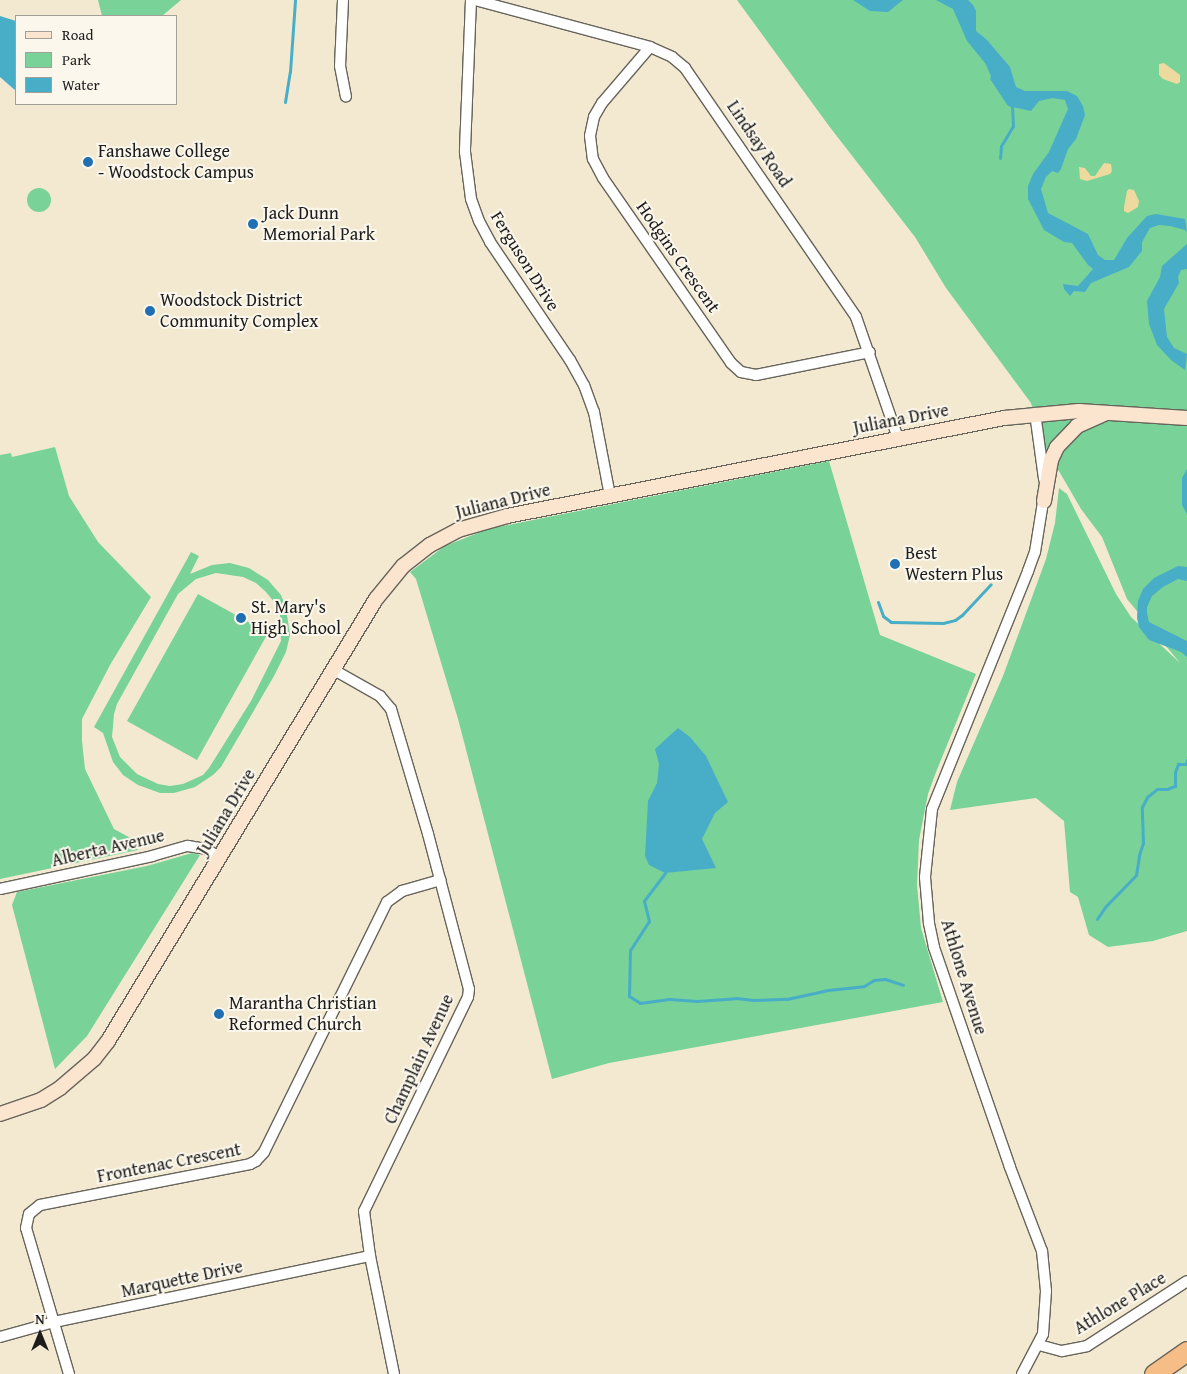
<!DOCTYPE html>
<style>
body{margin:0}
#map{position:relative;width:1187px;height:1374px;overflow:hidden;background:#f3e9d1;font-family:"Gentium Book Plus",serif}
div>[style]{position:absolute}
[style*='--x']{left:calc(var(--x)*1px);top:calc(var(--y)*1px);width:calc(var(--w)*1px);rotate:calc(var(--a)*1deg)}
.green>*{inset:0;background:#79d298}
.round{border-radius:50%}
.sand>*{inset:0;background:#eeda9e}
.water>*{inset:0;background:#48aec7}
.stream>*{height:3px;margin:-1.5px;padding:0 1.5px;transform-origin:1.5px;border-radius:1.5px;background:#48aec7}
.roads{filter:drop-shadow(1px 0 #67645b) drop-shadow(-1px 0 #67645b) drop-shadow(0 1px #67645b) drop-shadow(0 -1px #67645b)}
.street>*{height:10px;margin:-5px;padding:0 5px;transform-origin:5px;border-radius:5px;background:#fff}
.secondary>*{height:14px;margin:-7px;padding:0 7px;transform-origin:7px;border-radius:7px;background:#fbe5cf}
.highway>*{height:19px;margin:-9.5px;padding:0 9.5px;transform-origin:9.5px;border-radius:9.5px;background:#f6be86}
.dots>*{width:14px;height:14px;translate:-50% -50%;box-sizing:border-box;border:2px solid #fbf7ec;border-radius:50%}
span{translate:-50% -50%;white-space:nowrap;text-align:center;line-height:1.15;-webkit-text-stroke:4px #fbf7ec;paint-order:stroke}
.street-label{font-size:18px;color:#1c1c1c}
.poi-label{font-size:18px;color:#1c1c1c}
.left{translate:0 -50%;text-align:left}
.legend{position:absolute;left:15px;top:15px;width:162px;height:90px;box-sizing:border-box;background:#fbf7ec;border:1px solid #a29f99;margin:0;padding:6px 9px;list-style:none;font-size:15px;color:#1c1c1c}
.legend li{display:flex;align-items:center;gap:10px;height:25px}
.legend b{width:25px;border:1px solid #a29f99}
.north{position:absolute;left:15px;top:1309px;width:50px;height:50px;-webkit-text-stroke:4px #fbf7ec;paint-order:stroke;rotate:0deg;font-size:14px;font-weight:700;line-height:20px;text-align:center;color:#1c1c1c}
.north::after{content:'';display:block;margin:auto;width:18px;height:22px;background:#1c1c1c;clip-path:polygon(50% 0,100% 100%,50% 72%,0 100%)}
</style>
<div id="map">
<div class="green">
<i style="clip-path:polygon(98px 0,181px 0,162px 16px,102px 16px)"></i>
<i style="clip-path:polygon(737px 0,1187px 0,1187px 931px,1153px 941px,1108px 947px,1089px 935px,1078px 897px,1070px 892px,1064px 821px,1036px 798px,950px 810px,957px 782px,1003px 676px,1046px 559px,1055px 523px,1059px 488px,1067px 494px,1116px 594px,1131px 617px,1180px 663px,1127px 599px,1102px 537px,1081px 509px,1042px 442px,1031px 403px,946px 288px,915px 237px,829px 126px)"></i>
<i class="round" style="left:27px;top:188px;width:24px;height:24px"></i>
<i style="clip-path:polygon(55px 447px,69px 496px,98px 542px,151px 597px,110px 665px,82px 719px,82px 741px,85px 769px,114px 829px,136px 841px,138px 850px,0 879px,0 455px,11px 453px,12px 457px)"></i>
<i style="clip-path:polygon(829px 461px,880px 635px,976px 674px,936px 772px,928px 794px,919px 840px,917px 885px,921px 928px,943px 1002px,609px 1063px,552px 1079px,458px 719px,416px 579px,410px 572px,445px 546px,488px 529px)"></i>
<i style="clip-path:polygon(evenodd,191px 552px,199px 556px,190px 574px,212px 565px,230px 563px,249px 568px,268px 580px,281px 595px,286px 608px,290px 635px,286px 652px,274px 676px,221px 767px,213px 775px,195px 787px,174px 793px,160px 793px,138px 785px,123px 775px,113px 762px,103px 733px,94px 727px,191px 552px,216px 573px,243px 577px,256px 583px,266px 592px,275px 603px,280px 615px,281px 641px,251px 701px,209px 768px,203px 775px,183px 784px,170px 786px,158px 784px,137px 774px,120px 757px,112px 737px,114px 714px,117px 704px,178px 594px,196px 579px,216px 573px)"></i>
<i style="clip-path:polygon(198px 594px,268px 633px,197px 760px,127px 721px)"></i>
<i style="clip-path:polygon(192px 853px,200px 855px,87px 1036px,55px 1069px,12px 905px,17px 892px,147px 866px)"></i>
</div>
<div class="sand">
<i style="clip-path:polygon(1164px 63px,1180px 75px,1180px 82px,1177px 84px,1163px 79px,1159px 75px,1159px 64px)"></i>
<i style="clip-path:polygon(1104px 163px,1111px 164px,1112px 171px,1110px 174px,1087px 181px,1080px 179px,1079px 167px,1085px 168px,1091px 176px,1095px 176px)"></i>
<i style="clip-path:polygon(1129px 189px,1134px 190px,1139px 201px,1138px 207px,1128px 213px,1124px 211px,1124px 207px,1127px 191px)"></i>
</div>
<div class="water">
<i style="clip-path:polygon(853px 0,903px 0,888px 12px,870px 11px)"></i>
<i style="clip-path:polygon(936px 0,968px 0,973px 5px,976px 11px,976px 31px,987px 40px,1010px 67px,1016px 87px,1025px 91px,1067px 91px,1077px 96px,1083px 106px,1085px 115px,1076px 139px,1068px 149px,1061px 169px,1058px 173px,1052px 171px,1046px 177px,1041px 189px,1048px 213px,1088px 234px,1098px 255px,1105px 260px,1114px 260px,1127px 238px,1147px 216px,1156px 214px,1185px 219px,1187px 232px,1185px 230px,1170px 226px,1159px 225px,1150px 228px,1142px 242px,1142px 251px,1129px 267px,1091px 283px,1085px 292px,1074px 291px,1070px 296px,1064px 289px,1063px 284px,1078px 286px,1093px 269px,1088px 265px,1072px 243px,1064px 242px,1044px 230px,1028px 199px,1028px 186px,1033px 174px,1049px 152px,1068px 109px,1065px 100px,1053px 98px,1039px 101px,1031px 111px,1008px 106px,990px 79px,991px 76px,985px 63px,967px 41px,953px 9px)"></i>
<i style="clip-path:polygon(0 16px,16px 21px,16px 91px,0 77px)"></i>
<i style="clip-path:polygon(1187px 244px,1187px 269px,1181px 270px,1178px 277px,1179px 283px,1164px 309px,1167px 337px,1174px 348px,1187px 354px,1185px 370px,1171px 360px,1157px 345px,1149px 324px,1147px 301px,1160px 277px,1162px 266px)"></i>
<i style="clip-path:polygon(1187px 469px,1187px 514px,1182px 505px,1182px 478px)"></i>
<i style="clip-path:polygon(1178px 566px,1187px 567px,1187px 581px,1178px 579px,1163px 587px,1152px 596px,1147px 607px,1147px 613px,1149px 622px,1187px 641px,1187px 657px,1181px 652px,1149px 640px,1139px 627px,1137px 618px,1138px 601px,1143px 589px,1154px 578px)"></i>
<i style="clip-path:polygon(678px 728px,690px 737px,706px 756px,728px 802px,715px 813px,702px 839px,716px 868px,665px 873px,649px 865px,645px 856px,648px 801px,657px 783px,659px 764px,655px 749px)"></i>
</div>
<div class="stream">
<i style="--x:285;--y:102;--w:30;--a:-81"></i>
<i style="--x:290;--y:72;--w:72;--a:-86"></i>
<i style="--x:1000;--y:158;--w:12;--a:-85"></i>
<i style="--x:1001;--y:146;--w:23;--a:-59"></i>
<i style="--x:1013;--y:126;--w:20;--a:-93"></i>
<i style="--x:878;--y:602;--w:15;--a:70"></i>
<i style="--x:883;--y:616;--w:10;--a:37"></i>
<i style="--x:891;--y:622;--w:52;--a:1.1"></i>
<i style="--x:943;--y:623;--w:12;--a:-14"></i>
<i style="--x:955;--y:620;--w:9;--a:-36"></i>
<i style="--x:962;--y:615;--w:42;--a:-46.9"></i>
<i style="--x:665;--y:873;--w:35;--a:127"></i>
<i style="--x:644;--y:901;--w:21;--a:76"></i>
<i style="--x:649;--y:921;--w:35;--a:123"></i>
<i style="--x:630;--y:950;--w:46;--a:91.2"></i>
<i style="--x:629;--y:996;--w:13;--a:32"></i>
<i style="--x:640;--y:1003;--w:29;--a:-8"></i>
<i style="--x:669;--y:999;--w:28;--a:4"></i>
<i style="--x:697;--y:1001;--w:39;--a:-4"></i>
<i style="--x:736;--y:998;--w:17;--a:7"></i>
<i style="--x:753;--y:1000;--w:34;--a:-2"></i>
<i style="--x:787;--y:999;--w:42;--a:-12.4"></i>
<i style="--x:828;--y:990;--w:36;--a:-6"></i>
<i style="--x:864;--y:986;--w:12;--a:-31"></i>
<i style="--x:874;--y:980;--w:11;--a:-5"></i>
<i style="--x:885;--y:979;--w:19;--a:18"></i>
<i style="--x:1097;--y:919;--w:14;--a:-56"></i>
<i style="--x:1105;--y:907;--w:45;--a:-45.9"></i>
<i style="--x:1136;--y:875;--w:20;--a:-81"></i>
<i style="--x:1139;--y:855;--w:13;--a:-72"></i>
<i style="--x:1143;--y:843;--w:36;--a:-92"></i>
<i style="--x:1142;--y:807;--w:11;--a:-63"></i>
<i style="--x:1147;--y:797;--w:13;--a:-39"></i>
<i style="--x:1157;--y:789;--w:10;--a:0"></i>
<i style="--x:1167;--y:789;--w:9;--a:-21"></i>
<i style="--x:1175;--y:786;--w:14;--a:-90"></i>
<i style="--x:1175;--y:772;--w:9;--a:-69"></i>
<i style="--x:1178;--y:764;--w:8;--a:0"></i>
<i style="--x:1186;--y:764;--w:4;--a:-76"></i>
</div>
<div class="roads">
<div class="street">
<i style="--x:343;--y:0;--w:66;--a:92.6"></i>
<i style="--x:340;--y:66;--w:31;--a:79"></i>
<i style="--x:471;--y:0;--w:152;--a:92.3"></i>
<i style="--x:465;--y:152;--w:47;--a:82.7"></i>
<i style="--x:471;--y:199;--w:23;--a:70"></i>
<i style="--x:479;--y:221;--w:24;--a:62"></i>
<i style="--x:490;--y:242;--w:143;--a:55.9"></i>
<i style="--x:570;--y:360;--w:29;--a:61"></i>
<i style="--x:584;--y:385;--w:29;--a:70"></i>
<i style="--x:594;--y:412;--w:86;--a:79.2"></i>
<i style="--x:475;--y:0;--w:181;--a:15"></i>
<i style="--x:650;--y:47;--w:24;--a:24"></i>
<i style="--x:672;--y:57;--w:17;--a:40"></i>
<i style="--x:685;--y:68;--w:302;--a:55.5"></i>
<i style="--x:856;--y:317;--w:128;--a:70.9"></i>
<i style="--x:650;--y:47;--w:74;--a:130.6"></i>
<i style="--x:602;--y:103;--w:16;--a:120"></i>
<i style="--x:594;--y:117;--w:19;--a:102"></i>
<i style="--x:590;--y:136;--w:23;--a:83"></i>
<i style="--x:593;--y:159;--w:21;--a:62"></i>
<i style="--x:603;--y:178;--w:225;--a:55.3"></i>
<i style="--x:731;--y:363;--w:13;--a:42"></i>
<i style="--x:741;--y:372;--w:15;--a:11"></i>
<i style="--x:756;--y:375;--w:116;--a:-11.4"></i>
<i style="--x:1035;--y:413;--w:67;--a:82.2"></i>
<i style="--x:334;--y:670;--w:53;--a:29.5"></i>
<i style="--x:380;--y:696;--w:17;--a:50"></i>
<i style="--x:391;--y:709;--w:130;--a:73.5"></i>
<i style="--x:428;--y:834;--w:160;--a:75.2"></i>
<i style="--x:469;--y:989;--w:8;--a:97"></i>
<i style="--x:468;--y:997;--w:238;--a:115.9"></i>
<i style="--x:364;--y:1211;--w:45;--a:82.4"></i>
<i style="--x:370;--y:1256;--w:120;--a:78.5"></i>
<i style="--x:0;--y:889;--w:156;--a:-12.2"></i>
<i style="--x:152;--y:856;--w:37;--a:-16"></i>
<i style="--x:188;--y:846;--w:18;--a:9"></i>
<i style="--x:206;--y:849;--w:17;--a:31"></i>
<i style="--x:0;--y:1337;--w:56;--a:-15.5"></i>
<i style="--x:54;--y:1322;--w:323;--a:-11.8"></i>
<i style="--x:1039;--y:1345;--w:24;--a:15"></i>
<i style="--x:1062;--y:1351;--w:25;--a:-11"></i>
<i style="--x:1087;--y:1346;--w:119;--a:-33"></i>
<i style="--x:69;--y:1374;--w:152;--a:-106.4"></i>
<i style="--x:26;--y:1228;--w:14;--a:-78"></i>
<i style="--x:29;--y:1214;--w:14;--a:-39"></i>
<i style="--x:40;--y:1205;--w:214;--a:-11"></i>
<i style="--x:250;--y:1164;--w:7;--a:-27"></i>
<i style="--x:256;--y:1161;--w:12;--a:-48"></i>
<i style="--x:264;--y:1152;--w:279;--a:-63.8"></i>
<i style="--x:387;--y:902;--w:19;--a:-36"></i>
<i style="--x:402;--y:891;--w:40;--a:-16"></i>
<i style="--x:1022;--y:1374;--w:45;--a:-62.3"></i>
<i style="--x:1043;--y:1334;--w:43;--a:-86"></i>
<i style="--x:1046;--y:1291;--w:40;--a:-95.7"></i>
<i style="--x:1042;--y:1251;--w:90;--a:-110.9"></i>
<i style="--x:1010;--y:1167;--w:233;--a:-109.1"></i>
<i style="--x:934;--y:947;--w:25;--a:-102"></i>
<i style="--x:929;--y:923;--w:46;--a:-95"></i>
<i style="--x:925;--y:877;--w:68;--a:-84.1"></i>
<i style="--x:932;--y:809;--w:257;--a:-68"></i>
<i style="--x:1028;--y:571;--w:20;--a:-70"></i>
<i style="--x:1035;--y:552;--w:57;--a:-80.9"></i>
</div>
<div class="secondary">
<i style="--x:1044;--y:501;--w:42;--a:-80.3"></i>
<i style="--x:1051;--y:460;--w:14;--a:-65"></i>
<i style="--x:1057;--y:447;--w:29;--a:-46"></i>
<i style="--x:1077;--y:426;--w:30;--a:-24"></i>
<i style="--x:0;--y:1114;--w:43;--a:-18.9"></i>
<i style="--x:41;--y:1100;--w:22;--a:-32"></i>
<i style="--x:60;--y:1088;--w:45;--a:-40.5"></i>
<i style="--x:94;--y:1059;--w:23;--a:-52"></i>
<i style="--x:108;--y:1041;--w:517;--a:-58.77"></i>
<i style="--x:376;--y:599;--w:43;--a:-50.7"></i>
<i style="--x:403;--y:566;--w:34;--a:-38"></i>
<i style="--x:430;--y:545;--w:32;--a:-28"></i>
<i style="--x:458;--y:530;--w:51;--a:-15.9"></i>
<i style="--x:507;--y:516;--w:507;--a:-11.15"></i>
<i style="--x:1004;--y:418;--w:75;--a:-5.3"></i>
<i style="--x:1079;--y:411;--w:108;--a:3.7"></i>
</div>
<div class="highway">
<i style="--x:1154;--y:1374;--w:40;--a:-34.9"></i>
</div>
</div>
<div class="dots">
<i style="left:88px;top:162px;background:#1f6fb2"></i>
<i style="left:253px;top:224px;background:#1f6fb2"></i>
<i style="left:150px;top:311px;background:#1f6fb2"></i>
<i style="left:895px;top:564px;background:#1f6fb2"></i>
<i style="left:241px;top:618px;background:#1f6fb2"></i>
<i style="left:219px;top:1014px;background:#1f6fb2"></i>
</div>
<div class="street-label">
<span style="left:759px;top:144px;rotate:56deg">Lindsay Road</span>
<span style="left:678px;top:257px;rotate:55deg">Hodgins Crescent</span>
<span style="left:525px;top:261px;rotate:58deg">Ferguson Drive</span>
<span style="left:901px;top:419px;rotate:-11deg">Juliana Drive</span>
<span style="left:503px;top:501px;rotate:-14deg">Juliana Drive</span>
<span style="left:226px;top:812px;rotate:-59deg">Juliana Drive</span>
<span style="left:108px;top:848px;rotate:-13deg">Alberta Avenue</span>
<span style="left:964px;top:977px;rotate:73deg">Athlone Avenue</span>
<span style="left:419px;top:1059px;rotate:-65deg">Champlain Avenue</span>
<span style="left:169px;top:1163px;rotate:-11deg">Frontenac Crescent</span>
<span style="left:182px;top:1279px;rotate:-12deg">Marquette Drive</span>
<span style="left:1120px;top:1303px;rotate:-31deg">Athlone Place</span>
</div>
<div class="poi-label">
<span class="left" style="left:98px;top:162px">Fanshawe College<br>- Woodstock Campus</span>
<span class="left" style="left:263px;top:224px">Jack Dunn<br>Memorial Park</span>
<span class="left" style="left:160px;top:311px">Woodstock District<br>Community Complex</span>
<span class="left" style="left:905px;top:564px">Best<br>Western Plus</span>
<span class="left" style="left:251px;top:618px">St. Mary's<br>High School</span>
<span class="left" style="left:229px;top:1014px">Marantha Christian<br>Reformed Church</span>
</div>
<ul class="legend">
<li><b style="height:6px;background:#fbe5cf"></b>Road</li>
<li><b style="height:14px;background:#79d298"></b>Park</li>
<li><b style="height:14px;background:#48aec7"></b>Water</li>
</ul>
<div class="north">N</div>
</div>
